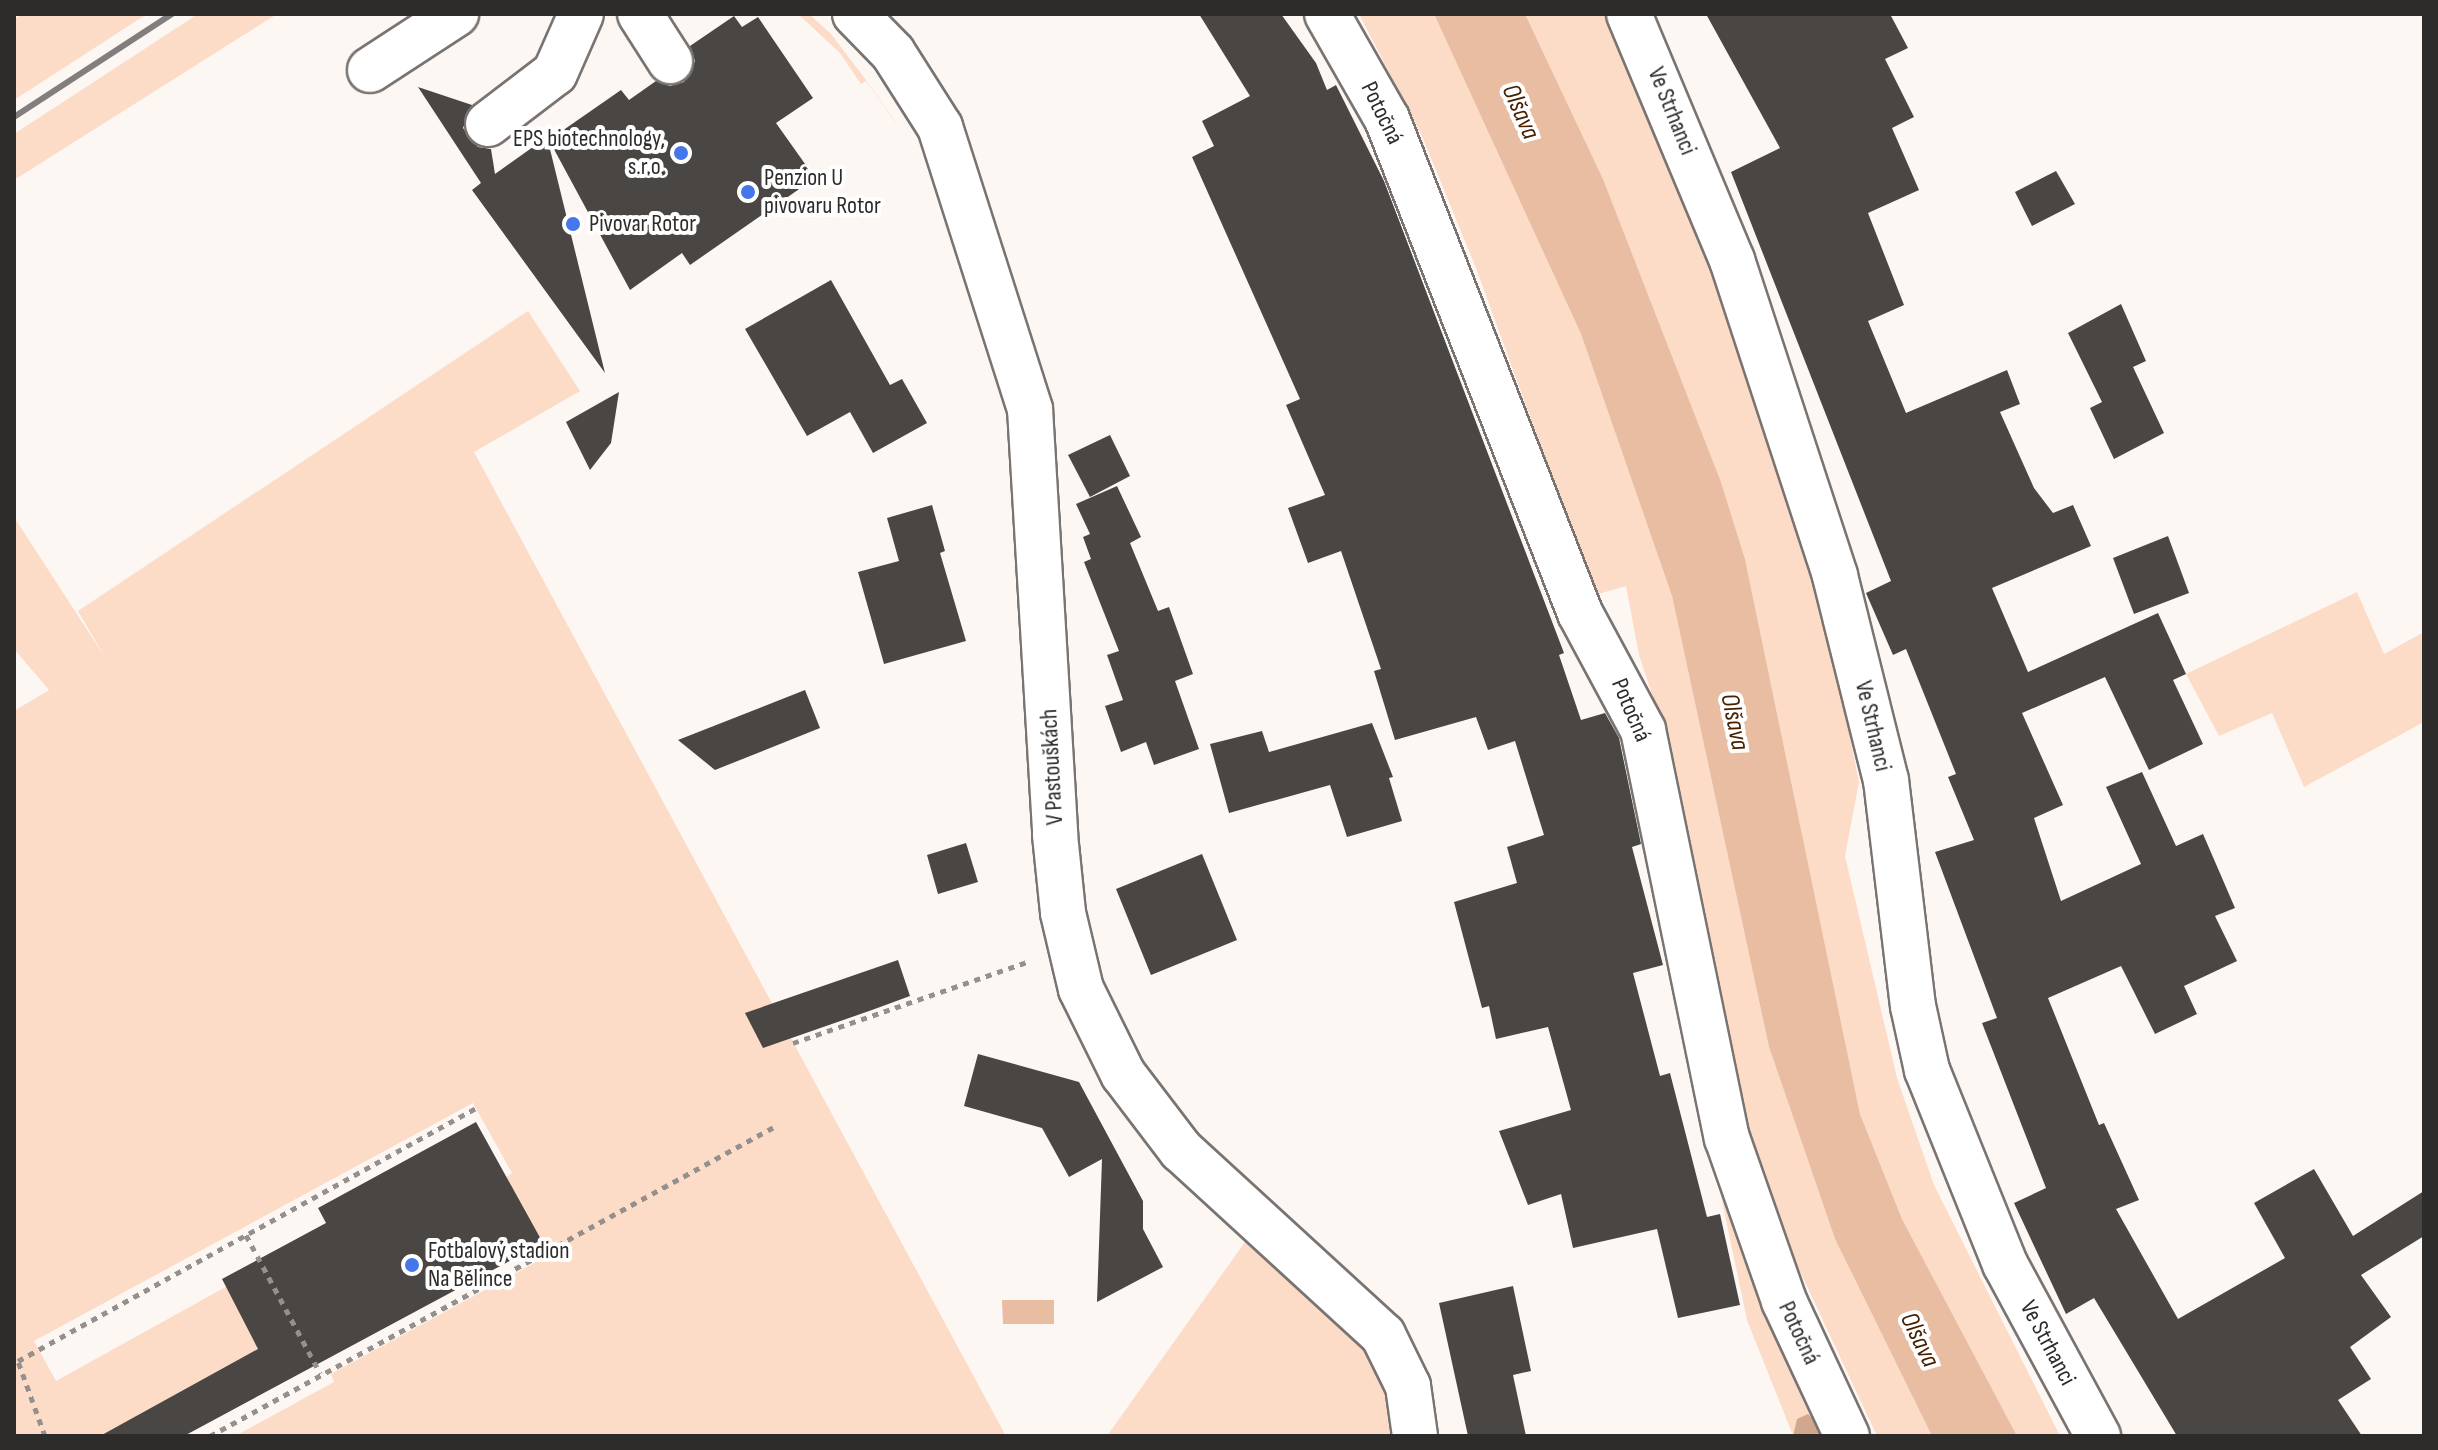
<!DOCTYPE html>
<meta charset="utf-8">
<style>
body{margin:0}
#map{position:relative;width:2438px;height:1450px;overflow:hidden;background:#fdf7f4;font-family:"Sofia Sans Condensed",sans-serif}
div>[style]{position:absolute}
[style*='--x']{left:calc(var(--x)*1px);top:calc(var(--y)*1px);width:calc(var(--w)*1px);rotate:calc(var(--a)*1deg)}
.green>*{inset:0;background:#fcdbc7}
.forest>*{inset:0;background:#d1a88d}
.water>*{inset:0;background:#e8bda2}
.building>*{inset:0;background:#4a4643}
.path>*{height:5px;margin-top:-2.5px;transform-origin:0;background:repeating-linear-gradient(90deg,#94908e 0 6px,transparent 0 12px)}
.roads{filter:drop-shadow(2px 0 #797471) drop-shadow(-2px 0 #797471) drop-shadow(0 2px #797471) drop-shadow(0 -2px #797471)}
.minor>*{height:44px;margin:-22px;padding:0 22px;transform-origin:22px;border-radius:22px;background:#fff}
.rail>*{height:6px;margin:-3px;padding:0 3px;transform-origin:3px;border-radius:3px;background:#827e7d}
.dots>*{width:22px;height:22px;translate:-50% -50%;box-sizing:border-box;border:4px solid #fff;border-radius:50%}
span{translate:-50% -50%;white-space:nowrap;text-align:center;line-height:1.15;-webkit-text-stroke:8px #fff;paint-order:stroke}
.street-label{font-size:24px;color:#2e2c2b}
.poi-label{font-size:24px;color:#2e2c2b}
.right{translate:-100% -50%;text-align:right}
.left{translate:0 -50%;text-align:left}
.water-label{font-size:26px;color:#472000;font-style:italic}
.frame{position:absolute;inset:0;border:16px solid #2e2c2b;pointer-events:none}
</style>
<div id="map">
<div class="green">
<i style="clip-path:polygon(22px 14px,147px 14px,14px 100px,14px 20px)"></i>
<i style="clip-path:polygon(198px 14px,277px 14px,14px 180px,14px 134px)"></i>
<i style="clip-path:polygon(798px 14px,809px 14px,831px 34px,866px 80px,895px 121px,901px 130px,866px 81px,861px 84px,840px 53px)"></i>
<i style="clip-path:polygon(1359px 14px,1434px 14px,1581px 334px,1672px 596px,1769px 1047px,1835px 1239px,1932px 1436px,1877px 1436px,1769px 1205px,1734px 1073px,1664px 730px,1639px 655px,1626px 586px,1595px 595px,1476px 268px,1422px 136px)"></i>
<i style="clip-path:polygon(1525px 14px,1604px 14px,1697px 227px,1787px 477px,1831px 642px,1859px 782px,1845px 856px,1897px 1078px,1934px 1185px,2060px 1436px,2017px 1436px,1902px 1219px,1860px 1114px,1745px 559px,1721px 482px,1603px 179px)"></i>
<i style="clip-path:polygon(528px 311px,580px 391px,474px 452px,1006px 1436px,235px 1436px,334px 1382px,331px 1374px,538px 1261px,533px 1252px,540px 1239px,505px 1178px,512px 1173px,473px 1103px,34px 1341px,56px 1381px,231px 1284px,293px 1330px,100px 1436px,14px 1436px,14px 711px,49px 690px,14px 649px,14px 517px,106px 659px,78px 611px)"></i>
<i style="clip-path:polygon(2357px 592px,2384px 654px,2424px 632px,2424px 722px,2304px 787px,2272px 713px,2219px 736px,2186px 674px)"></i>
<i style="clip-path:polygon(1710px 1143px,1828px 1436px,1792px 1433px,1747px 1320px)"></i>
<i style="clip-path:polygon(1250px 1235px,1375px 1350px,1403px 1436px,1107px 1436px)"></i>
</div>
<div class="forest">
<i style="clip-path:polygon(1808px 1414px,1828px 1434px,1828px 1436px,1793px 1436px,1797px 1419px)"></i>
</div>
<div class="water">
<i style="clip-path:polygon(1434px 14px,1525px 14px,1603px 179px,1721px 482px,1745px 559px,1860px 1114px,1902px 1219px,2017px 1436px,1932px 1436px,1835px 1239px,1769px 1047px,1672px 596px,1581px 334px)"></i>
<i style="clip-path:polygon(1002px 1300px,1054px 1300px,1054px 1324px,1003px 1324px)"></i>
</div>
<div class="building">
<i style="clip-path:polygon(1199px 14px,1281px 14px,1316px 63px,1327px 90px,1336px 85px,1384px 181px,1564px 653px,1559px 655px,1581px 720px,1605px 713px,1619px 738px,1641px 844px,1632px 847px,1663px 965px,1633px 973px,1660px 1076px,1670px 1073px,1707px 1217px,1720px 1214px,1740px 1305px,1678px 1318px,1657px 1229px,1573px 1248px,1561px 1194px,1528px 1205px,1499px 1131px,1571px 1110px,1548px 1027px,1496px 1039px,1489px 1006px,1482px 1008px,1454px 902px,1517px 883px,1507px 847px,1544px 835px,1515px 741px,1488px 750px,1476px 717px,1395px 740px,1374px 671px,1381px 669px,1341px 551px,1308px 563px,1288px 508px,1325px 495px,1286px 405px,1300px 399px,1192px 157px,1214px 146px,1202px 121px,1250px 96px)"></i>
<i style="clip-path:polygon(1706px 14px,1890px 14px,1908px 48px,1885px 59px,1914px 117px,1892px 128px,1919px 190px,1868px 213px,1904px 305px,1868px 321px,1906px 413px,2007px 370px,2020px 404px,2000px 412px,2034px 488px,2053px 513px,2073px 505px,2091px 546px,1992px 588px,2028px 672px,2158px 613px,2186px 674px,2173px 680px,2203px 744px,2149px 770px,2105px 677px,2022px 713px,2063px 805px,2034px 818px,2061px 901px,2141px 864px,2106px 787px,2142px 772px,2176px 846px,2203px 834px,2235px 908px,2215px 916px,2237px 961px,2184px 986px,2197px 1014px,2155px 1034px,2121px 966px,2048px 998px,2099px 1125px,2104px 1123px,2139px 1200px,2116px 1209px,2178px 1319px,2285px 1258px,2254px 1203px,2314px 1169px,2353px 1236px,2424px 1191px,2424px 1236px,2361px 1275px,2391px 1317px,2350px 1347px,2371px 1379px,2338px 1400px,2362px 1436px,2177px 1436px,2094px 1298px,2066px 1314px,2014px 1203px,2046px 1188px,1982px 1023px,1997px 1018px,1935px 852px,1974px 840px,1948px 777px,1956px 774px,1906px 649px,1893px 655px,1866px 593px,1891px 581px,1731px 172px,1780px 148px)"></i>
<i style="clip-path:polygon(734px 16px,742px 27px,758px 17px,813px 98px,776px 123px,815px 178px,690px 265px,682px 253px,630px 290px,549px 140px,621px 90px,629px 100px,656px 81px,670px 86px,684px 82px,695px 61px,690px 46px)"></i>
<i style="clip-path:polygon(418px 87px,472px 105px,463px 128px,478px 147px,491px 149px,495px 174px,547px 137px,605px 373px,472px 190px,481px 183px)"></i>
<i style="clip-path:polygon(2056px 171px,2075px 204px,2032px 226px,2015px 192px)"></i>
<i style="clip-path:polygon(831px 280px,890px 385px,902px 379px,927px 423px,873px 453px,850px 412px,807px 436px,745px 329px)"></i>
<i style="clip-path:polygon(2121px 304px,2146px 361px,2133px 367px,2164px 433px,2114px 459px,2090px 408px,2102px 402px,2068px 333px)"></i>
<i style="clip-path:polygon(619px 392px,611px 443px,590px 470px,566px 422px)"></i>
<i style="clip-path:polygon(1110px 435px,1130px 476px,1090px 497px,1068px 455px)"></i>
<i style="clip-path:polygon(1117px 486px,1141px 537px,1130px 543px,1158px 611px,1169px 607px,1193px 674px,1175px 681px,1199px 749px,1154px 765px,1146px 742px,1121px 752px,1105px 706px,1123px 700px,1107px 655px,1119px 651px,1084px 562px,1091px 559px,1083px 537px,1090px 534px,1076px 504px)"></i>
<i style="clip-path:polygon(932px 505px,945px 551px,940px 553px,966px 641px,884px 664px,858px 572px,899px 561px,887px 518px)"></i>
<i style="clip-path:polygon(2168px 536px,2189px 593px,2134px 614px,2113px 558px)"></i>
<i style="clip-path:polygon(805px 690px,820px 728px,715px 770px,678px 740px)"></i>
<i style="clip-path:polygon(1372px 723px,1393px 777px,1389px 778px,1402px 821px,1347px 837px,1330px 785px,1229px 813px,1210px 744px,1262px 731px,1269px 752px)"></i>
<i style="clip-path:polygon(966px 843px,978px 882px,938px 894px,927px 855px)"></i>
<i style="clip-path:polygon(1202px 854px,1237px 940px,1151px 975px,1116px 889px)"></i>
<i style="clip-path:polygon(898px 960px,910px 996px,872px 1010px,763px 1048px,745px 1013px)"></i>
<i style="clip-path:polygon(978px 1054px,1079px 1082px,1143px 1201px,1143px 1229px,1163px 1267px,1097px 1302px,1102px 1159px,1069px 1177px,1042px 1128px,964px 1106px)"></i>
<i style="clip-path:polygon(476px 1122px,543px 1243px,184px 1436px,100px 1436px,258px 1349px,222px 1279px,326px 1223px,318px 1208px)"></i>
<i style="clip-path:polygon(1513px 1286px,1531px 1371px,1513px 1375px,1526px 1436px,1468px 1436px,1439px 1303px)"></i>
</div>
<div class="path">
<i style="--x:793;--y:1043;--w:248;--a:-19.1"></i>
<i style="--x:246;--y:1235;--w:157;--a:61.8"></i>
<i style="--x:45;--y:1436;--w:80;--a:-109.8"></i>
<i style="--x:18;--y:1361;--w:523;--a:-28.92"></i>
<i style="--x:210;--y:1436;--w:643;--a:-28.72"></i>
</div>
<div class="roads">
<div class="minor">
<i style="--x:640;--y:14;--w:56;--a:57.4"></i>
<i style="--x:855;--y:14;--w:54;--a:45.7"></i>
<i style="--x:893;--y:53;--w:88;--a:57.6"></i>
<i style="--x:940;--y:127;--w:296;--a:72.3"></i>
<i style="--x:1030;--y:409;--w:427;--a:86.6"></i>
<i style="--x:1055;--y:835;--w:78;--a:84.1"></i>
<i style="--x:1063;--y:913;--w:78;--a:76.7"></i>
<i style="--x:1081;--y:989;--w:95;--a:63.7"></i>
<i style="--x:1123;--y:1074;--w:96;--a:52.7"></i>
<i style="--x:1181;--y:1150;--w:274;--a:42.5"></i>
<i style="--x:1383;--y:1335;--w:57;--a:63.9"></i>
<i style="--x:1408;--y:1386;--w:50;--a:82"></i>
<i style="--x:1327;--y:14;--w:121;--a:60.3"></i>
<i style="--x:1387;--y:119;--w:530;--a:68.66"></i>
<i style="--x:1580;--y:613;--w:133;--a:61.7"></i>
<i style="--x:1643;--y:730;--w:417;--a:78.4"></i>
<i style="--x:1727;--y:1138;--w:173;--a:70.7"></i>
<i style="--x:1784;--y:1301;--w:149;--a:65"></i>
<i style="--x:1629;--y:14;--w:267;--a:67.3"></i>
<i style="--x:1732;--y:260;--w:332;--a:71.9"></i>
<i style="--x:1835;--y:576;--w:210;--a:76"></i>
<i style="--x:1886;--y:780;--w:228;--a:83.2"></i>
<i style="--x:1913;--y:1006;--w:66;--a:77.7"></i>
<i style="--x:1927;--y:1070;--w:209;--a:68.1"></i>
<i style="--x:2005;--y:1264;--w:196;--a:61.6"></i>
<i style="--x:370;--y:70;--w:103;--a:-33.1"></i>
<i style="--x:488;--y:124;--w:84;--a:-37.3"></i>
<i style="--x:555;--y:73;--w:64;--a:-66.2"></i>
</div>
</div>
<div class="rail">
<i style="--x:14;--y:117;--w:189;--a:-33.1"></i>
</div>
<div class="dots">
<i style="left:681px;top:153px;background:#4677e8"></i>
<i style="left:748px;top:192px;background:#4677e8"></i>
<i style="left:573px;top:224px;background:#4677e8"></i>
<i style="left:412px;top:1265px;background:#4677e8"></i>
</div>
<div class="street-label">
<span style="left:1672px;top:111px;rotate:68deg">Ve Strhanci</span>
<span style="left:1382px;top:113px;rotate:64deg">Potočná</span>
<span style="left:1631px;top:710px;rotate:67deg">Potočná</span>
<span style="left:1873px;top:726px;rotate:77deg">Ve Strhanci</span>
<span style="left:1052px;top:767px;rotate:-93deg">V Pastouškách</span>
<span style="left:1799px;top:1333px;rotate:65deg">Potočná</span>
<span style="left:2048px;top:1343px;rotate:62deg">Ve Strhanci</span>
</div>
<div class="poi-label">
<span class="right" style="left:665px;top:153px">EPS biotechnology,<br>s.r.o.</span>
<span class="left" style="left:764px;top:192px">Penzion U<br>pivovaru Rotor</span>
<span class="left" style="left:589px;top:224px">Pivovar Rotor</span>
<span class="left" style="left:428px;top:1265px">Fotbalový stadion<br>Na Bělince</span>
</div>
<div class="water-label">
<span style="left:1520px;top:112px;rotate:66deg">Olšava</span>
<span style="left:1734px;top:722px;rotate:78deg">Olšava</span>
<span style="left:1919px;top:1340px;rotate:64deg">Olšava</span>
</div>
<div class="frame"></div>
</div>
